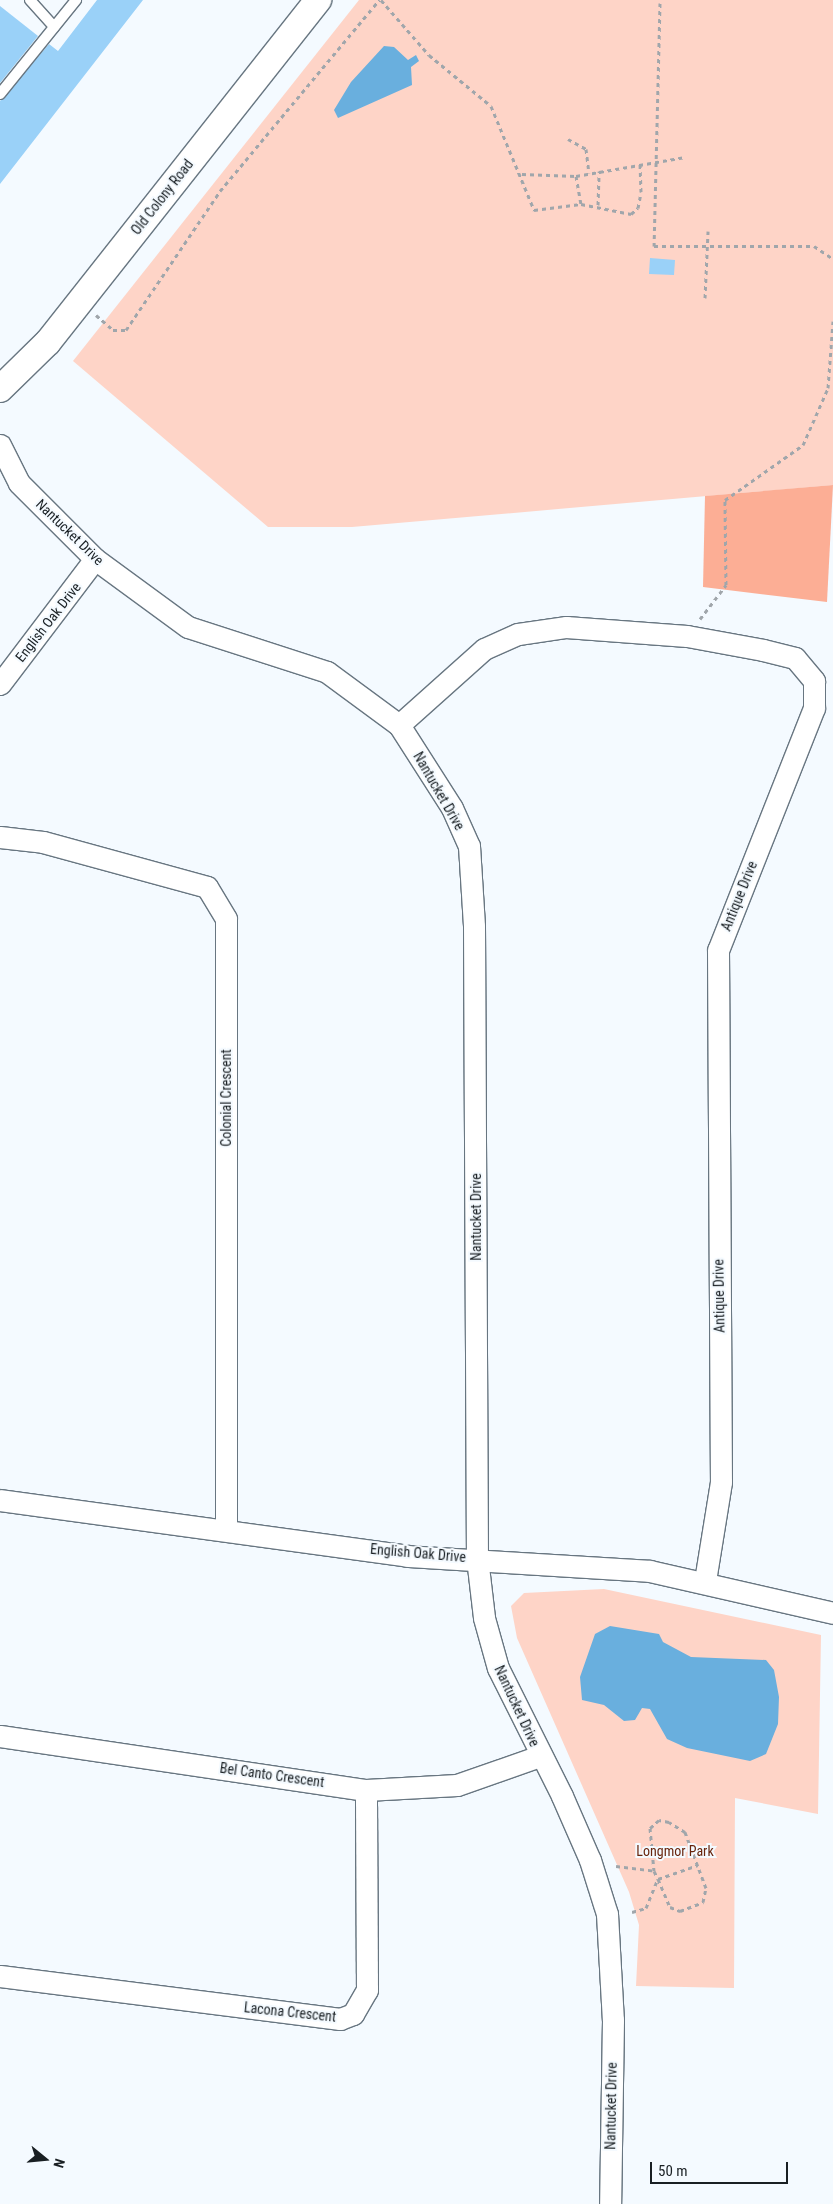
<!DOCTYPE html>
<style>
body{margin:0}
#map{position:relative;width:833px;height:2204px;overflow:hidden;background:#f4faff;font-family:"Roboto Condensed",sans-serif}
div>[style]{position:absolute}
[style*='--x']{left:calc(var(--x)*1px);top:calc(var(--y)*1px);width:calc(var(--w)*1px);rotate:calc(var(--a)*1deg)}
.green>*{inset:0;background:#fed4c7}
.forest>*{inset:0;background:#fcae95}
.water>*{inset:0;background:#69afde}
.building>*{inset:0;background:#9ad1f8}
.path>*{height:3px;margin-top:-1.5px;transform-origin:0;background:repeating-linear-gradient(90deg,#a0a6ab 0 4px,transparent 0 8px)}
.roads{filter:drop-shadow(1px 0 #687681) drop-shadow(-1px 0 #687681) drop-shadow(0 1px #687681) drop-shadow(0 -1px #687681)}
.service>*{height:10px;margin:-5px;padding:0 5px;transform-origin:5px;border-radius:5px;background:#fff}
.minor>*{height:21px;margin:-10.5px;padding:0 10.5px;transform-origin:10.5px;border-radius:10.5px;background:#fff}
.tertiary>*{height:26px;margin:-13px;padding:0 13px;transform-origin:13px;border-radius:13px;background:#fff}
span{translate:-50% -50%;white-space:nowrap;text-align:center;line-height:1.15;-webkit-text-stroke:4px #f4faff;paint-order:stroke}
.street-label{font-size:14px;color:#191f23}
.park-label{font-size:14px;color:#68250d}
.north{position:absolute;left:20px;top:2134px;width:50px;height:50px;-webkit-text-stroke:4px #f4faff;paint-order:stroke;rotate:107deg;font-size:14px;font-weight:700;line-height:20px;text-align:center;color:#191f23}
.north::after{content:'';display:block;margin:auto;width:18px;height:22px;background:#191f23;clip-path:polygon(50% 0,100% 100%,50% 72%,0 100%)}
.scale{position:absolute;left:650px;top:2162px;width:138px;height:22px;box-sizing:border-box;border:2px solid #191f23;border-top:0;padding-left:6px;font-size:15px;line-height:18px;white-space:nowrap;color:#191f23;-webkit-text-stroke:4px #f4faff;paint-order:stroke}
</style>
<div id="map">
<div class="green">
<i style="clip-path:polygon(359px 0,833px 0,833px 485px,352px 527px,268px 527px,73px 361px)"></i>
<i style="clip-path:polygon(604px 1589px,821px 1635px,818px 1814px,735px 1798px,734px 1988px,636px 1986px,639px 1925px,629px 1892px,517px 1638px,511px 1606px,524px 1593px)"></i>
</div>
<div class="forest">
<i style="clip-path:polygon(833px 485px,827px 602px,703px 587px,705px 496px)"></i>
</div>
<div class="water">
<i style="clip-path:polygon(384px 46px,394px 47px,408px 60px,416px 55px,419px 61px,411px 67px,412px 85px,338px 118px,334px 110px,351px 82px)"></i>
<i style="clip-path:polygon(610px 1626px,659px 1634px,663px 1642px,691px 1657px,766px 1660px,774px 1670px,779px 1697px,778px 1724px,766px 1754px,750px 1761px,687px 1748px,667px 1739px,650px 1709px,642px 1708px,635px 1720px,624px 1721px,604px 1705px,582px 1700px,580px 1677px,595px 1634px)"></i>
</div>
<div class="building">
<i style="clip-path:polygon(97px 0,143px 0,0 184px,0 101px,49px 44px,58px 51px)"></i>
<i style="clip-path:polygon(0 6px,38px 36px,0 83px)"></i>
<i style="clip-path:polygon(650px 258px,675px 260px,674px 275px,649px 274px)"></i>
</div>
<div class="path">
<i style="--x:381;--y:0;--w:73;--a:48.9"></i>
<i style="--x:429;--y:55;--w:80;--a:39.4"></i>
<i style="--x:491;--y:106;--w:113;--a:67.5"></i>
<i style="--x:534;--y:210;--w:47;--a:-7.3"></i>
<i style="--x:581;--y:204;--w:51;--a:11.3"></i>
<i style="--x:631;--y:214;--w:9;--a:-41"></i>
<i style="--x:638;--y:208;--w:16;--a:-79"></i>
<i style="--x:641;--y:192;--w:30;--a:-92"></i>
<i style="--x:660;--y:3;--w:243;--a:91.4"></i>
<i style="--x:654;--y:246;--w:160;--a:0"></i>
<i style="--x:814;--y:246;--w:23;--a:34"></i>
<i style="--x:568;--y:139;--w:21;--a:29"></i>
<i style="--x:586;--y:149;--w:24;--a:83"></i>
<i style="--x:522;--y:174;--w:54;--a:2.1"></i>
<i style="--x:576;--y:176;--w:111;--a:-9.9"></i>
<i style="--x:576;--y:176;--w:28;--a:80"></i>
<i style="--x:598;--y:205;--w:34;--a:-88"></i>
<i style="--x:705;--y:298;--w:67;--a:-87.4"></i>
<i style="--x:96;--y:315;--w:23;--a:41"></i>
<i style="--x:113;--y:330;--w:13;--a:0"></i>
<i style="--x:126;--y:330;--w:168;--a:-55.9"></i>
<i style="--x:220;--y:191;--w:249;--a:-50.2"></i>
<i style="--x:700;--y:619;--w:43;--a:-52.6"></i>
<i style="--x:726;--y:585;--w:85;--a:-90.7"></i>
<i style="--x:725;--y:500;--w:95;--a:-35.2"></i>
<i style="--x:803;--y:445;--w:62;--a:-66.3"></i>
<i style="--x:828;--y:388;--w:67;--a:-85.7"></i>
<i style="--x:616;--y:1866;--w:38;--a:7"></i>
<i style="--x:654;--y:1871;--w:9;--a:63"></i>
<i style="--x:658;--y:1879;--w:42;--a:-19.3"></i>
<i style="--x:632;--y:1912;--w:15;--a:-16"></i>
<i style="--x:646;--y:1908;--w:31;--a:-68"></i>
<i style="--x:658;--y:1879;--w:30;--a:67"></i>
<i style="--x:670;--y:1907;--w:11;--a:22"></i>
<i style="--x:680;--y:1911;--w:25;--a:-21"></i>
<i style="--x:703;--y:1902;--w:14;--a:-78"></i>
<i style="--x:706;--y:1888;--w:60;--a:-110.6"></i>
<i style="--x:685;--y:1832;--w:19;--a:-148"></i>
<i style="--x:669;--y:1822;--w:10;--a:-169"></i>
<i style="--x:659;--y:1820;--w:12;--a:138"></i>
<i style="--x:650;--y:1828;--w:43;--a:84.7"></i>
</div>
<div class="roads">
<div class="service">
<i style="--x:30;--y:0;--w:36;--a:48"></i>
<i style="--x:0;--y:94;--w:121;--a:-51"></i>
</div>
<div class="minor">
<i style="--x:0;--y:445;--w:42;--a:63.4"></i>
<i style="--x:19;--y:483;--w:107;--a:45"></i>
<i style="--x:95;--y:559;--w:115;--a:36.2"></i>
<i style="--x:188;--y:627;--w:146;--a:17.9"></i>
<i style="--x:327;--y:672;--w:89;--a:36.4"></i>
<i style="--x:399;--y:725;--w:98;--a:57.4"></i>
<i style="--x:452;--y:808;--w:42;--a:65.9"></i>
<i style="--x:469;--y:846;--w:80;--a:86.4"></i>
<i style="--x:474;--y:926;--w:632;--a:89.73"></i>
<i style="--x:477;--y:1558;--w:60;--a:83.3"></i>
<i style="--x:484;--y:1618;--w:52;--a:74.4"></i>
<i style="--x:498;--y:1668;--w:143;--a:63.4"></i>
<i style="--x:562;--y:1796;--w:70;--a:66.4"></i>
<i style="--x:590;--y:1860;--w:57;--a:72.5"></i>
<i style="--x:607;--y:1914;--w:106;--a:86.8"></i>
<i style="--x:613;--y:2020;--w:184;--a:90.9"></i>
<i style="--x:0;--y:684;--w:157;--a:-52.8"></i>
<i style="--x:399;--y:725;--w:114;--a:-41.8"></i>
<i style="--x:484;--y:649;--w:37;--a:-24"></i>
<i style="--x:518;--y:634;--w:49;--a:-8.3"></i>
<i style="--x:566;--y:627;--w:121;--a:4.3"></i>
<i style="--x:687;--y:636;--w:77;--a:10.4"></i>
<i style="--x:763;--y:650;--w:33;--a:14"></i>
<i style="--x:795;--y:658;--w:30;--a:50"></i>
<i style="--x:814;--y:681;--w:27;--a:90"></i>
<i style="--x:814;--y:708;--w:260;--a:111.6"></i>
<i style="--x:718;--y:950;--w:532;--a:89.68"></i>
<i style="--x:721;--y:1482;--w:100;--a:99.2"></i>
<i style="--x:0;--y:837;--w:43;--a:6.6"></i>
<i style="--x:43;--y:842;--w:170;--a:15.3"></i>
<i style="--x:207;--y:887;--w:37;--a:59"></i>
<i style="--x:226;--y:919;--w:609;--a:90"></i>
<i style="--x:0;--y:1500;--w:411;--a:7.8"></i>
<i style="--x:407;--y:1556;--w:243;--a:3.5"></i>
<i style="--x:650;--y:1571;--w:188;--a:12.9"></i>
<i style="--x:0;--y:1736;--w:370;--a:8.4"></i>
<i style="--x:366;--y:1790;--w:91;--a:-3.1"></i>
<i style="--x:457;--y:1785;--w:88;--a:-19.3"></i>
<i style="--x:0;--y:1976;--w:343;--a:7.2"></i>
<i style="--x:340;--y:2019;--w:14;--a:-21"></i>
<i style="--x:353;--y:2014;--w:28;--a:-60"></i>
<i style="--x:367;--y:1990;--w:200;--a:-90.3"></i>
</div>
<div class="tertiary">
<i style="--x:0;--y:389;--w:67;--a:-44.4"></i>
<i style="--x:48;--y:342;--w:436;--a:-51.7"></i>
</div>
</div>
<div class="street-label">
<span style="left:162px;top:197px;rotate:-52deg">Old Colony Road</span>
<span style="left:70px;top:532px;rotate:44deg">Nantucket Drive</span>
<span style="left:48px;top:622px;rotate:-52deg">English Oak Drive</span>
<span style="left:439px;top:791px;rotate:60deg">Nantucket Drive</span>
<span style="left:739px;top:896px;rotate:-68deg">Antique Drive</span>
<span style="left:226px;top:1098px;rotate:-90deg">Colonial Crescent</span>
<span style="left:476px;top:1217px;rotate:-90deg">Nantucket Drive</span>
<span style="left:719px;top:1296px;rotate:-91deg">Antique Drive</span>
<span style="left:418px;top:1553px;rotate:5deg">English Oak Drive</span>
<span style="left:517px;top:1706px;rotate:65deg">Nantucket Drive</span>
<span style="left:272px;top:1775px;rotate:8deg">Bel Canto Crescent</span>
<span style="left:290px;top:2012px;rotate:6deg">Lacona Crescent</span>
<span style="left:611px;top:2106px;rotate:-89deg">Nantucket Drive</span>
</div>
<div class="park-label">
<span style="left:675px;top:1851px">Longmor Park</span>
</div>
<div class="north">N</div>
<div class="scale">50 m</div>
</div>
